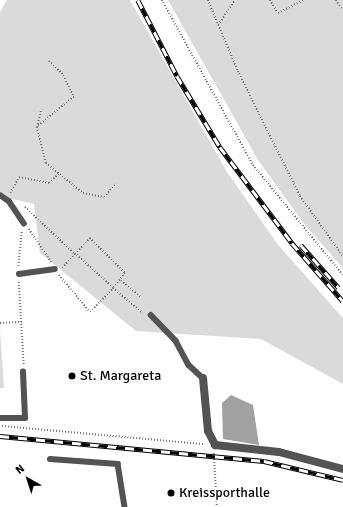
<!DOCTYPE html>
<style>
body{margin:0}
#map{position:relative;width:343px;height:507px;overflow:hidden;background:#fff;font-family:Signika,sans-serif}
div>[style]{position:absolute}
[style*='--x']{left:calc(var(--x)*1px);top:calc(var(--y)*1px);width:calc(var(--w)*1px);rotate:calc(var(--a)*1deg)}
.green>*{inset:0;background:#dadada}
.water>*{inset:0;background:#a1a1a1}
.path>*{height:1.5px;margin-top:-0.75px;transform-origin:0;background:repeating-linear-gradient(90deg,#757575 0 1px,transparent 0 3px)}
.lane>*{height:5.5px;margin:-2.75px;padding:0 2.75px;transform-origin:2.75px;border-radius:2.75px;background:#535353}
.street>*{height:8px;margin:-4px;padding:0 4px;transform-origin:4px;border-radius:4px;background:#535353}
.rail>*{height:4.5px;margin-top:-2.25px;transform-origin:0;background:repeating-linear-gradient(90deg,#fff 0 9px,#000 0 18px);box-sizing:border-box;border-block:1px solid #000}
.dots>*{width:11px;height:11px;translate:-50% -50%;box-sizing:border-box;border:2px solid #fff;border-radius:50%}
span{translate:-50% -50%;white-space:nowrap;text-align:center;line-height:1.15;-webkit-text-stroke:3px #fff;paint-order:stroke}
.poi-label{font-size:14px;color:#000}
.left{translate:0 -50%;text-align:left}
.north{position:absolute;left:8px;top:459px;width:40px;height:40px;-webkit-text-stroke:3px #fff;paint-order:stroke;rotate:321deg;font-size:11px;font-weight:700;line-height:16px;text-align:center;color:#000}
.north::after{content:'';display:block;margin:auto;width:14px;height:18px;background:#000;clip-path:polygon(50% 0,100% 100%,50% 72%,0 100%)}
</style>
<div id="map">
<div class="green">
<i style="clip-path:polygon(7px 0,130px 0,227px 172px,279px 246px,343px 318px,343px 384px,261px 339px,136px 331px,40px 253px,34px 204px,0 196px,0 12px)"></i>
<i style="clip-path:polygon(168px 0,343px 0,343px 268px,305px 225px,258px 160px)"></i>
<i style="clip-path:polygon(0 331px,4px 388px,0 388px)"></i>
</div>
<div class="water">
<i style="clip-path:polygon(231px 395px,253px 405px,259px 445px,223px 439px,222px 403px)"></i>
</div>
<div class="path">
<i style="--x:162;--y:0;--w:188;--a:61.1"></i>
<i style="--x:253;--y:165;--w:142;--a:50.7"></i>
<i style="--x:208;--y:0;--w:77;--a:67.1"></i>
<i style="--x:238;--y:71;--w:140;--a:63.6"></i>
<i style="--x:300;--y:196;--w:74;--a:54.4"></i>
<i style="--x:270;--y:0;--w:15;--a:58"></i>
<i style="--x:278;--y:13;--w:29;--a:-27"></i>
<i style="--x:336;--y:0;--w:12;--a:55"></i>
<i style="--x:218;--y:25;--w:30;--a:-56"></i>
<i style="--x:49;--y:61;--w:18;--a:43"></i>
<i style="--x:62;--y:73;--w:27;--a:63"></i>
<i style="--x:74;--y:97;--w:48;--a:141"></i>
<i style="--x:37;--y:127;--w:37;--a:76"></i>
<i style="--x:46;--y:163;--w:48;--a:39"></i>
<i style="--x:83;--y:193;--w:21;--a:11"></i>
<i style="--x:104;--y:197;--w:18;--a:-49"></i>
<i style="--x:37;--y:127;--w:18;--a:-77"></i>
<i style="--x:10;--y:193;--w:18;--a:-61"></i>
<i style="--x:19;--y:177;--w:31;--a:11"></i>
<i style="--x:49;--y:183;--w:14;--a:-45"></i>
<i style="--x:25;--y:207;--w:69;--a:43.2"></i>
<i style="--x:75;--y:254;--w:22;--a:-47"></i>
<i style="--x:90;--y:238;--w:49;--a:45"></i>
<i style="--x:125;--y:273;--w:9;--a:126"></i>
<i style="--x:29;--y:229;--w:40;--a:56"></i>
<i style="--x:18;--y:266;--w:36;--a:-84"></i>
<i style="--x:59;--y:275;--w:48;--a:50"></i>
<i style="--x:90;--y:312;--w:33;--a:-46"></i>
<i style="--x:113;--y:288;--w:51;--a:-138.2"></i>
<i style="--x:75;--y:254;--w:20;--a:131"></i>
<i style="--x:19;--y:282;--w:84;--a:86.6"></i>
<i style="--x:140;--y:297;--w:26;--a:-140"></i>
<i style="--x:120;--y:280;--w:11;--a:131"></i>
<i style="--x:113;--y:288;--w:39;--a:40"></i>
<i style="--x:0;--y:323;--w:22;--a:-3"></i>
<i style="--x:2;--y:426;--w:204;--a:5.1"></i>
<i style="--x:214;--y:453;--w:54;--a:86.8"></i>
</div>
<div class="lane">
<i style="--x:0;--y:195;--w:11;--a:34"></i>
<i style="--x:9;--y:201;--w:27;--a:56"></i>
<i style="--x:19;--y:274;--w:36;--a:-8"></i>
<i style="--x:151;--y:315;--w:36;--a:46"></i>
<i style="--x:176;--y:341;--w:27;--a:62"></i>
<i style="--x:189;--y:365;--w:19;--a:43"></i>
<i style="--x:0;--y:418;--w:25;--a:0"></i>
<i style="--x:25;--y:418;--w:46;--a:-92.5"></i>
<i style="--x:50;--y:459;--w:68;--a:4.2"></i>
<i style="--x:118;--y:464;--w:44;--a:80.8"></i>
</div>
<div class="street">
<i style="--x:203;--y:378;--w:53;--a:84.6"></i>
<i style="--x:208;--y:431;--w:16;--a:63"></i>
<i style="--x:215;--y:445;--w:64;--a:6.2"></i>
<i style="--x:279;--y:452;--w:66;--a:14.9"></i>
</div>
<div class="rail">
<i style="--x:138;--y:0;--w:85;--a:62.8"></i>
<i style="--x:177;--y:76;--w:83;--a:58.8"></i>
<i style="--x:220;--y:147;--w:120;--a:53.1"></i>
<i style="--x:292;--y:243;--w:77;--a:48.7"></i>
<i style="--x:301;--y:245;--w:57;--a:48.5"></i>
<i style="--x:0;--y:436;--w:265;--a:5.4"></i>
<i style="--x:264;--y:461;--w:81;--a:13.5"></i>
</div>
<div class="dots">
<i style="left:72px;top:376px;background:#000"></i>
<i style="left:171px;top:493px;background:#000"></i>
</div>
<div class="poi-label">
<span class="left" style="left:80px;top:376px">St. Margareta</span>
<span class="left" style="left:179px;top:493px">Kreissporthalle</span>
</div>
<div class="north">N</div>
</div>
